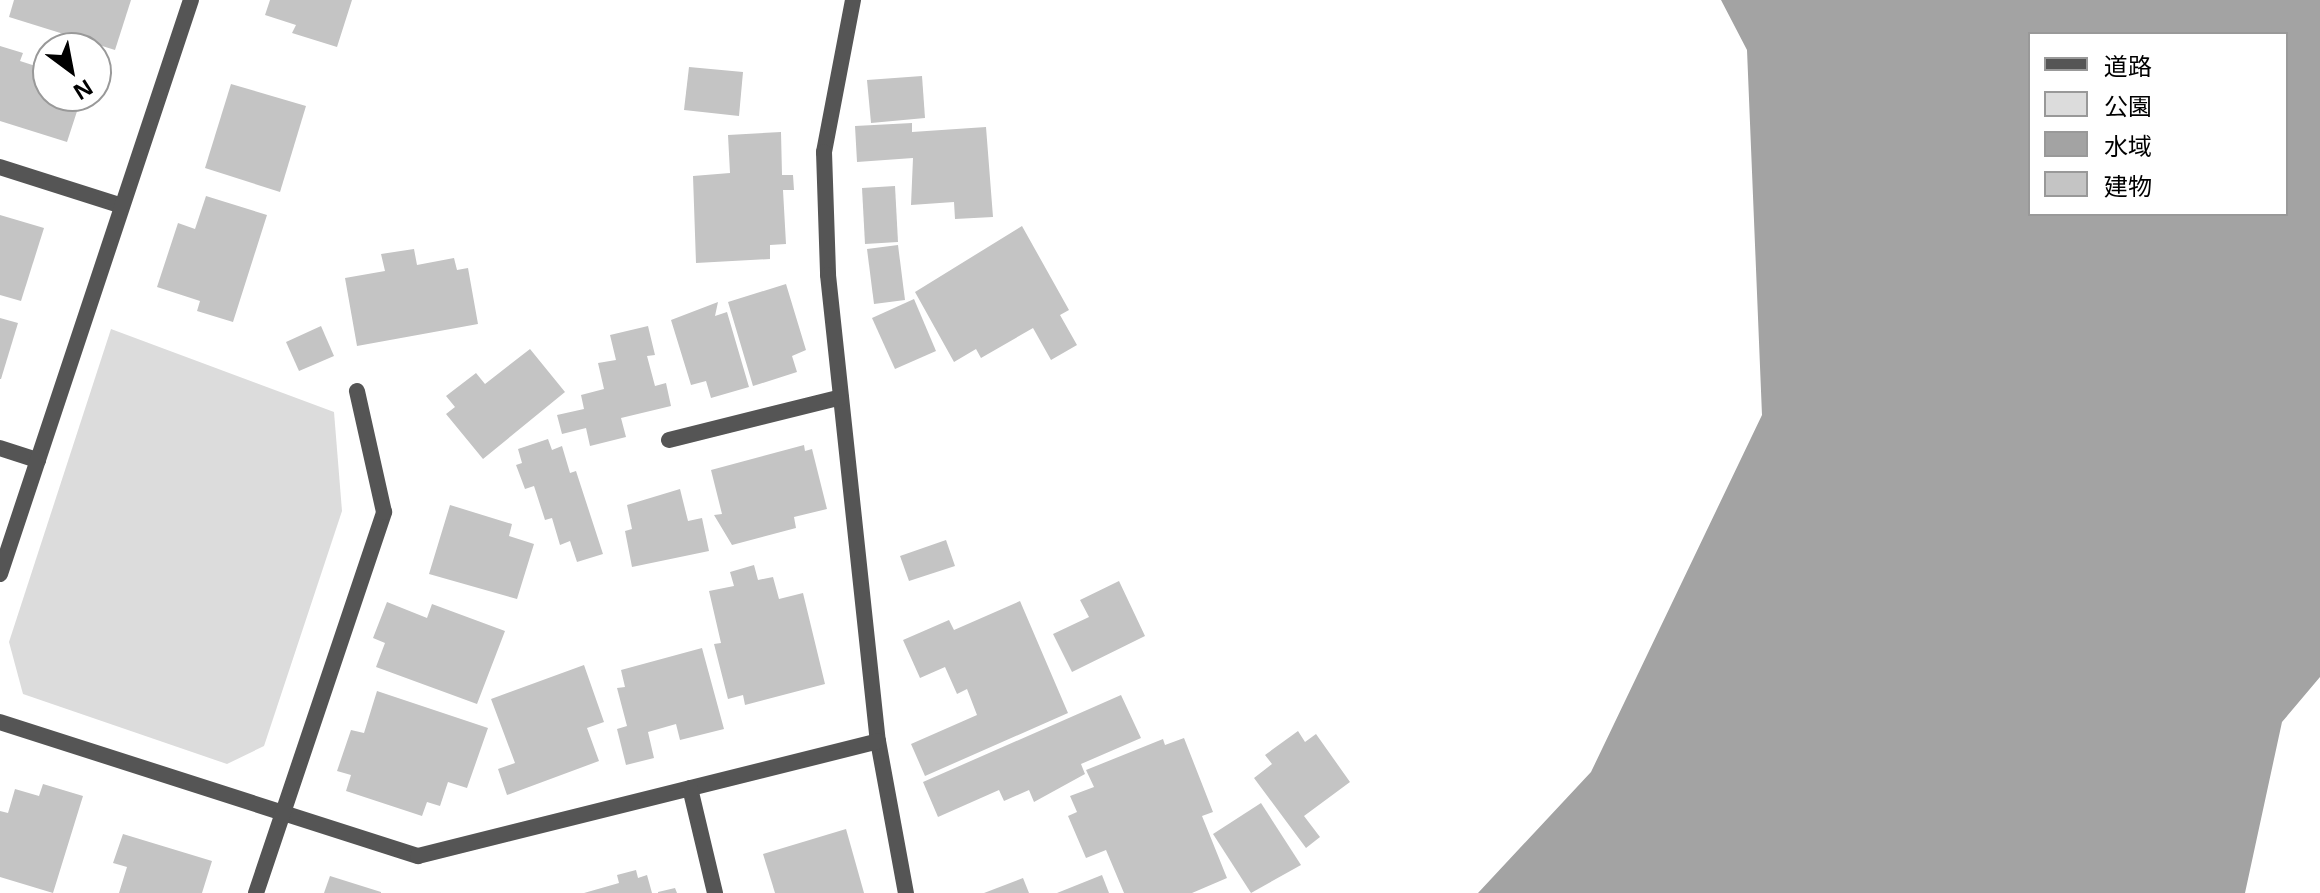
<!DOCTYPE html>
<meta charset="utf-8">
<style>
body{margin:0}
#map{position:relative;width:2320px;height:893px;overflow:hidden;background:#fff;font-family:"Open Sans","Noto Sans JP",sans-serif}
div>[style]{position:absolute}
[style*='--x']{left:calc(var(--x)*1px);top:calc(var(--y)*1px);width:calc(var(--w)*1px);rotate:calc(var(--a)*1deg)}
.green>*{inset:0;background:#dcdcdc}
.water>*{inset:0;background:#a3a3a3}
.building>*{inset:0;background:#c4c4c4}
.street>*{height:16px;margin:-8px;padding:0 8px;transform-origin:8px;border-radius:8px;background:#555}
span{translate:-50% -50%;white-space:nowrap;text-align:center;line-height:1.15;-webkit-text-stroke:6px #fff;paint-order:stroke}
.legend{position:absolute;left:2028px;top:32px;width:260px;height:184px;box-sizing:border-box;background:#fff;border:2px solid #999;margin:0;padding:10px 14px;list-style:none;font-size:24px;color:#000}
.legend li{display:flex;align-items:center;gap:16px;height:40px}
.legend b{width:40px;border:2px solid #999}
.north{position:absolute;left:32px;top:32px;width:80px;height:80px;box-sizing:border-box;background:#fff;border:2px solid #999;border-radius:50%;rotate:148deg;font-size:22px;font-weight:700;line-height:32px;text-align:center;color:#000}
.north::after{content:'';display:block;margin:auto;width:28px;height:36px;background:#000;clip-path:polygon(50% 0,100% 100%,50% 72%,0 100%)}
</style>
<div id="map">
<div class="green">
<i style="clip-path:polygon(111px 329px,334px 412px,342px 511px,264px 746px,227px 764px,23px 694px,9px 642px)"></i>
</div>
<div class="water">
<i style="clip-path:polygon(evenodd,1721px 0,2320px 0,2320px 677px,2282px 722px,2245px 893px,1478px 893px,1591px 772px,1762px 415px,1747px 50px,1721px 0,2030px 34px,2286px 34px,2286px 214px,2030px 214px,2030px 34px)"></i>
</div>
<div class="building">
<i style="clip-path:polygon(14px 0,131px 0,115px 50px,9px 17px)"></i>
<i style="clip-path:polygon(270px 0,352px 0,337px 47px,292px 33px,296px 25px,265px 15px)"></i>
<i style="clip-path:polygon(0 46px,23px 53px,20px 61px,48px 70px,48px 96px,82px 96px,67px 142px,0 121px)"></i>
<i style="clip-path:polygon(689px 67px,743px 72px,739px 116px,684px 110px)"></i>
<i style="clip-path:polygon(922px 76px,925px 118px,871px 123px,867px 80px)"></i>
<i style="clip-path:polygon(231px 84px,306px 106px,280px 192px,205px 168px)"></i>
<i style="clip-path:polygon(912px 123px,912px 132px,986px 127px,993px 217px,955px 219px,954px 202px,911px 205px,913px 158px,857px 162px,855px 126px)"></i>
<i style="clip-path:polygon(781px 132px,782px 175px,793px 175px,794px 190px,783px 190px,786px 244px,770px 245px,770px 259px,696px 263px,693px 176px,730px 173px,728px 135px)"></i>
<i style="clip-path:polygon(895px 186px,898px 242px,865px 244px,862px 188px)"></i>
<i style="clip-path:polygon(206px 196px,267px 215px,233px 322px,197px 311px,200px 301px,157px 287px,178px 223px,195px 229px)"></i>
<i style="clip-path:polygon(0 215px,44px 228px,21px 301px,0 295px)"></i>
<i style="clip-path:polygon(1022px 226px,1069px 310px,1060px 315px,1077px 345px,1051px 360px,1033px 328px,981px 358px,976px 349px,954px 362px,915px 292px)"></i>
<i style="clip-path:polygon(898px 245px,905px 300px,874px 304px,867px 249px)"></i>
<i style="clip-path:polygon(414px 249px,417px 265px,454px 258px,457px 270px,468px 268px,478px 324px,357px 346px,345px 278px,385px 271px,381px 254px)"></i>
<i style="clip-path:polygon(786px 284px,806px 350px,792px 356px,797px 372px,753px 386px,728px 302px)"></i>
<i style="clip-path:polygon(914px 299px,936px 351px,895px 369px,872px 318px)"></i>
<i style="clip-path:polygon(718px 302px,715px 316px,727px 312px,749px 387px,711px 398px,706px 381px,691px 385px,671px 320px)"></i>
<i style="clip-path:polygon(0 318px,18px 323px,1px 379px,0 379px)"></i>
<i style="clip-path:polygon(321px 326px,334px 356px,299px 371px,286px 342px)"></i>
<i style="clip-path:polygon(648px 326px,655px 355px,647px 356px,655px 386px,666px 383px,671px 406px,621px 418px,626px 437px,590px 446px,586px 428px,562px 434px,557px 415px,584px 409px,581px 395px,604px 389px,598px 363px,616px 360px,610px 335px)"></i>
<i style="clip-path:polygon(530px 349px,565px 392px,483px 459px,446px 414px,455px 407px,446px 396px,476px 373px,485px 384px)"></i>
<i style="clip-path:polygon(548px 439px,552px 450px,562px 446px,570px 473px,576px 471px,603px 554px,577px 562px,570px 541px,560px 545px,552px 518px,545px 520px,534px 486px,525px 489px,516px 465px,522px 463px,518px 449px)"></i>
<i style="clip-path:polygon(804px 445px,805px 451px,812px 449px,827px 509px,794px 517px,796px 528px,732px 545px,714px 515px,722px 514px,711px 470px)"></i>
<i style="clip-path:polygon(680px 489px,688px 521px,702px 518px,709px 551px,632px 567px,625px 531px,632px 529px,627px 505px)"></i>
<i style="clip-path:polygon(450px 505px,512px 524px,509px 536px,534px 544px,517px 599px,429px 574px)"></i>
<i style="clip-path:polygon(946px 540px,955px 566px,909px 581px,900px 556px)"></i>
<i style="clip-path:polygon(754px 565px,758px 580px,773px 577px,779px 599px,803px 593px,825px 684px,745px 705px,743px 695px,728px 699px,714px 644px,721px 643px,709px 591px,734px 586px,730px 572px)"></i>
<i style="clip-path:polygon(1119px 581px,1145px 636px,1072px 672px,1053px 634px,1089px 617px,1080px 600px)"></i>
<i style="clip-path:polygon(1020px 601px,1068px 713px,925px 776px,911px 744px,977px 715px,967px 689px,957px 694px,945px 667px,920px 678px,903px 640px,949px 620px,954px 630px)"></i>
<i style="clip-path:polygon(387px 602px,427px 618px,432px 604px,505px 631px,477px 704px,376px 667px,385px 643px,373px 638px)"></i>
<i style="clip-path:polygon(702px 648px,724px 729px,680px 740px,676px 724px,648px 732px,654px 758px,626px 765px,617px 729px,627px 726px,617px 688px,625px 687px,621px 670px)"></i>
<i style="clip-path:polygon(584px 665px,604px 722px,587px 728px,599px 761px,507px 795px,498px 769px,515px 763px,491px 699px)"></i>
<i style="clip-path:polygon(377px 691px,488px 728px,467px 788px,448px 782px,440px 806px,427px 802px,422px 816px,346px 791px,351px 775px,337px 771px,351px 730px,364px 733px)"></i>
<i style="clip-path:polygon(1121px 695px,1141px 738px,1081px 764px,1085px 774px,1034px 802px,1029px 790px,1004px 801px,999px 790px,938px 817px,923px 782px)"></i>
<i style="clip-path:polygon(1298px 731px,1305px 742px,1316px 734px,1350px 782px,1304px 816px,1320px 837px,1306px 848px,1254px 778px,1272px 764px,1265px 755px)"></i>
<i style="clip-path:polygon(1184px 738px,1213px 812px,1202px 816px,1227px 878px,1192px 893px,1124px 893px,1106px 850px,1086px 858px,1068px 816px,1077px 812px,1070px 796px,1094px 787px,1086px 770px,1163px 739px,1165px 745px)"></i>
<i style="clip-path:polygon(43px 784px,83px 796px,53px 893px,0 877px,0 811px,8px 813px,15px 789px,39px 796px)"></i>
<i style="clip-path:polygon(1261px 803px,1301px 865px,1251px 893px,1213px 834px)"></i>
<i style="clip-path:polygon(846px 829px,864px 893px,775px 893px,763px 854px)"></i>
<i style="clip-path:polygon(123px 834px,212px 861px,202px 893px,119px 893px,127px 867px,113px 863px)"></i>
<i style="clip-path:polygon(636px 870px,638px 878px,647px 875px,652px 893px,584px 893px,619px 883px,617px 875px)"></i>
<i style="clip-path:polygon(1102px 875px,1109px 893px,1057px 893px)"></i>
<i style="clip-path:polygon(330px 876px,381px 892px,381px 893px,324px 893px)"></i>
<i style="clip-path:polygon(1023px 878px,1029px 893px,984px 893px)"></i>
<i style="clip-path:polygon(675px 888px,677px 893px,658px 893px,658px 892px)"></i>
</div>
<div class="street">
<i style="--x:853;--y:0;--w:155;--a:100.8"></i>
<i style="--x:824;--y:152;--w:123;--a:88.1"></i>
<i style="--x:828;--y:275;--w:469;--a:83.9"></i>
<i style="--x:878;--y:741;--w:155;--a:79.6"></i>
<i style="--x:0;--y:167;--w:128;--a:17.7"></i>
<i style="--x:669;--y:440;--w:177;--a:-14"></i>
<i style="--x:0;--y:448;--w:40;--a:18"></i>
<i style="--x:0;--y:574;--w:605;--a:-71.6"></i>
<i style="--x:0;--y:722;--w:439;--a:17.8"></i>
<i style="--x:418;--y:856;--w:474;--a:-14"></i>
<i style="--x:690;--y:788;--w:108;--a:76.6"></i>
<i style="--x:256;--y:893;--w:402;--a:-71.4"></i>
<i style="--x:384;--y:512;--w:124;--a:-102.6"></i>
</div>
<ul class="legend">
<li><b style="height:10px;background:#555"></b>道路</li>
<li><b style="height:22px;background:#dcdcdc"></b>公園</li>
<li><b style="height:22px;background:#a3a3a3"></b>水域</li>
<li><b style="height:22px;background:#c4c4c4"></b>建物</li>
</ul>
<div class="north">N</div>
</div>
